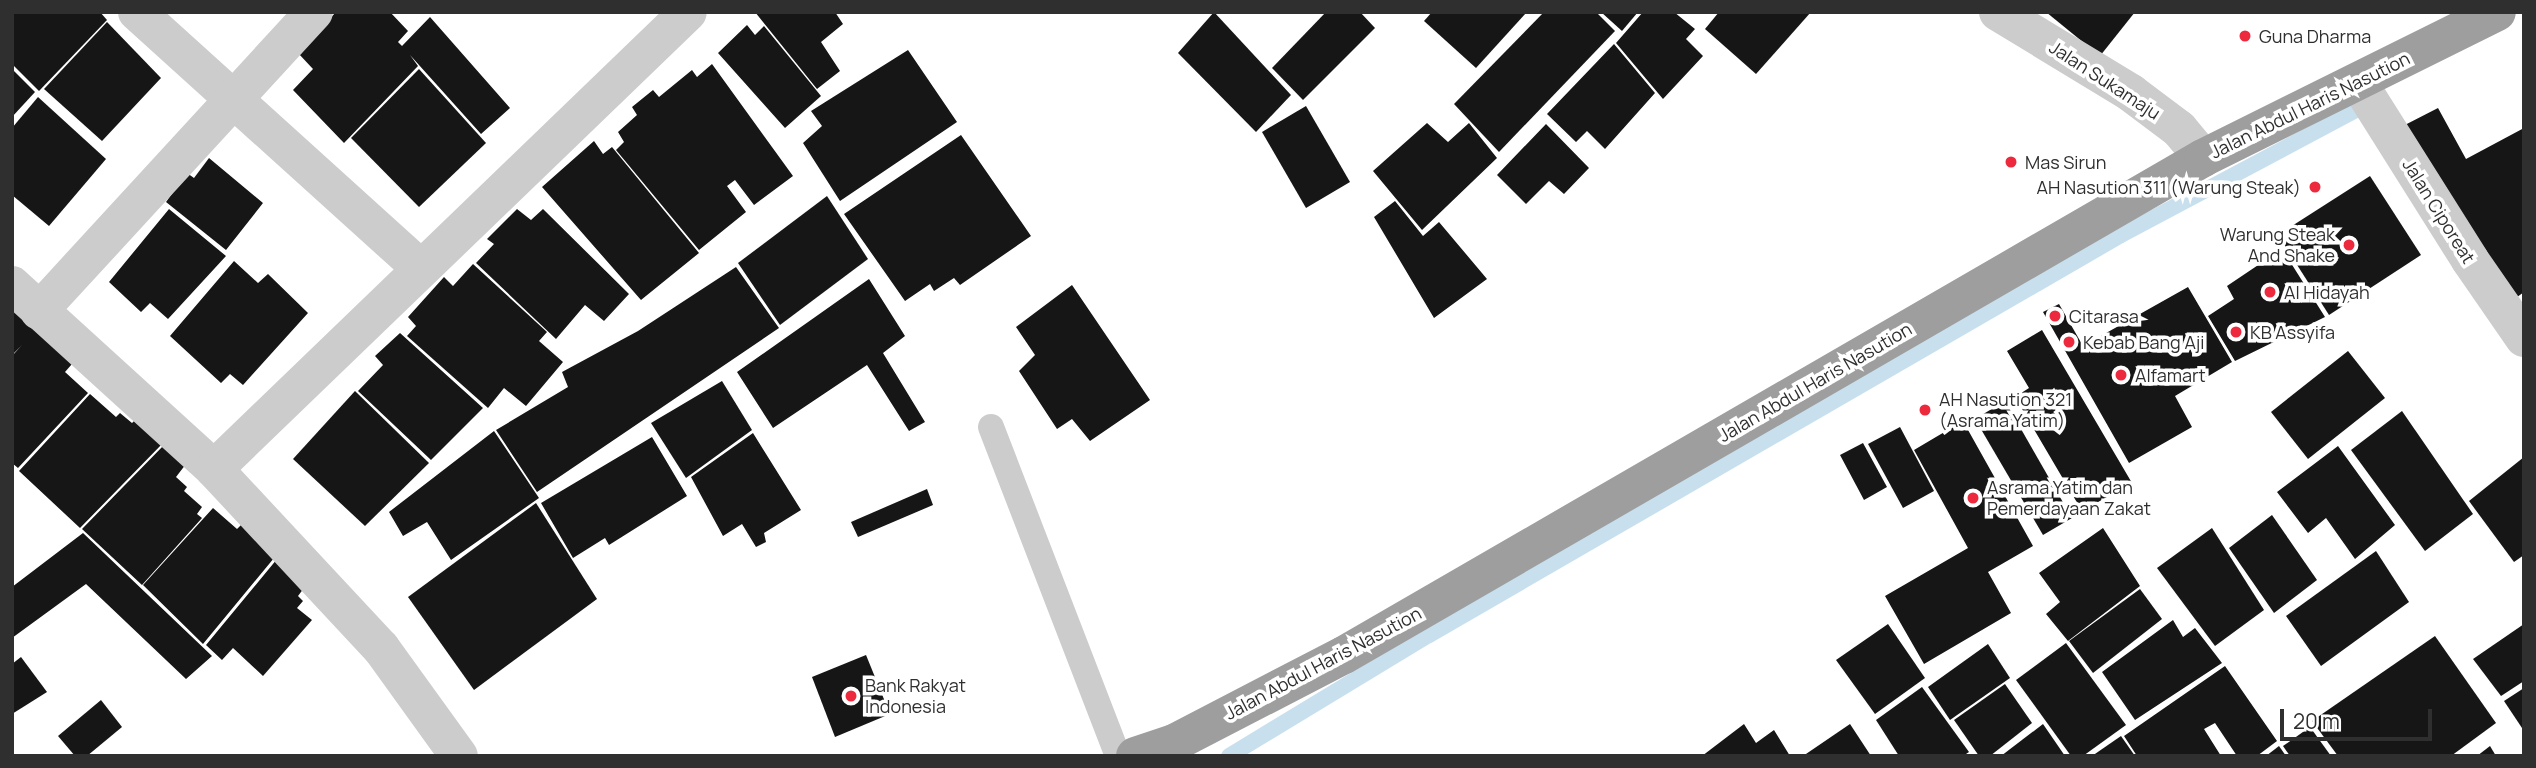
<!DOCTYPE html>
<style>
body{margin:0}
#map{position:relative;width:2536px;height:768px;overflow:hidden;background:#fff;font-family:Manrope,sans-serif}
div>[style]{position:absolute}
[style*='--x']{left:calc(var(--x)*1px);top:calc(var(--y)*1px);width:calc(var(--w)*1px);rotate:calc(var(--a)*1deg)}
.stream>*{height:16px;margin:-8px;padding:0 8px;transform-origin:8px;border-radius:8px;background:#c8e0ee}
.building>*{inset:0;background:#161616}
.service>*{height:26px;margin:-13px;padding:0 13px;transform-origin:13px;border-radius:13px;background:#ccc}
.minor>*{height:38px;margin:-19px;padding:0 19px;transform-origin:19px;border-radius:19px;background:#ccc}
.trunk>*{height:38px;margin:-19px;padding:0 19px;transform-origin:19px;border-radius:19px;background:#9e9e9e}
.dots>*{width:19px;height:19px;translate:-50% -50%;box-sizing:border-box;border:4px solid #fff;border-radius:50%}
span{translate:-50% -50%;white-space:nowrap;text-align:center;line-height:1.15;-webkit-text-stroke:7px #fff;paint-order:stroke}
.poi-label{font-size:18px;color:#2f2f2f}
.left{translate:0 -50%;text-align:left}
.right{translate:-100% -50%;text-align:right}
.street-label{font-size:18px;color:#2f2f2f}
.frame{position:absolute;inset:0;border:14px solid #2f2f2f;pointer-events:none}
.scale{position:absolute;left:2280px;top:709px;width:152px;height:32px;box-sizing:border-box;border:4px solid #2f2f2f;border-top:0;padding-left:9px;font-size:21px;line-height:24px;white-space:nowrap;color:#2f2f2f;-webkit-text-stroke:5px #fff;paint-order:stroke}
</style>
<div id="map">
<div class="stream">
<i style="--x:1229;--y:756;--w:234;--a:-31.2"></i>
<i style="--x:1429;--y:635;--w:799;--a:-30.03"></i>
<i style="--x:2121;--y:235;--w:264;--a:-28"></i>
</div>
<div class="building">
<i style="clip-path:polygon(12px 12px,100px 12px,107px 20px,39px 91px,12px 64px)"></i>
<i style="clip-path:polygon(336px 12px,390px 12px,408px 31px,398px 42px,402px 46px,430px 17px,510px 108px,481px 134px,410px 55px,418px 66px,344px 143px,293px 90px,313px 69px,298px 53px)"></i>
<i style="clip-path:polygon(755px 12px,835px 12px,843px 24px,821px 42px,840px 71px,817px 89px)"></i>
<i style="clip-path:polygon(1214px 12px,1291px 95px,1256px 132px,1178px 53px)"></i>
<i style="clip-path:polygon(1326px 12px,1360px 12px,1375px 28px,1303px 100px,1272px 68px)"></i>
<i style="clip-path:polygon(1432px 12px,1527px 12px,1476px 68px,1424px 21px)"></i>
<i style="clip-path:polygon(1544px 12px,1596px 12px,1615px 31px,1499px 152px,1454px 104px)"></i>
<i style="clip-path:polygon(1601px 12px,1638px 12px,1622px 31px)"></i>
<i style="clip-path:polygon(1643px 12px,1674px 12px,1695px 29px,1686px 39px,1703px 56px,1663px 99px,1616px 43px)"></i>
<i style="clip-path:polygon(1719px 12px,1811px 12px,1756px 74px,1705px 29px)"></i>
<i style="clip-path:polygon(2046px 12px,2135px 12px,2100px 56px)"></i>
<i style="clip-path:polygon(107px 22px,161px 78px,102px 141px,44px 89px)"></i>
<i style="clip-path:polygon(747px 25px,755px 35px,764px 26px,821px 96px,785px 128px,718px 53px)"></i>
<i style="clip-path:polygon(1614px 44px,1655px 93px,1605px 149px,1587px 131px,1576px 142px,1547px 114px)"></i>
<i style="clip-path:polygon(908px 50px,957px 122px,840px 201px,803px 143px,822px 126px,811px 111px)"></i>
<i style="clip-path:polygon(712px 64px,793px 176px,754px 205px,735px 180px,727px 186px,746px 212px,699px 250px,616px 150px,624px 142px,618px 132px,637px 115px,632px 107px,653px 90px,659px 97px,692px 70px,697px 77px)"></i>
<i style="clip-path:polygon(12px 69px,35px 92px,12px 117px)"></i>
<i style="clip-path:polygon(419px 69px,486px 143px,419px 207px,351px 138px)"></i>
<i style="clip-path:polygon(38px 97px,106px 159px,49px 226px,12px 195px,12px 128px)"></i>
<i style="clip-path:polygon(1306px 106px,1350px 182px,1306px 208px,1262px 132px)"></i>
<i style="clip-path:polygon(2438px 108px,2466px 159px,2524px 128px,2524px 292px,2509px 303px,2399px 128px)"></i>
<i style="clip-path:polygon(1427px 123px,1448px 142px,1469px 123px,1497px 158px,1422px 230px,1373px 171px)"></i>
<i style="clip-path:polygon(1546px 124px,1589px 168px,1564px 194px,1549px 181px,1526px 204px,1497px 175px)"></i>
<i style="clip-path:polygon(961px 135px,1031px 236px,960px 285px,954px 278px,934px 291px,930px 284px,905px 301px,844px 214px)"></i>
<i style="clip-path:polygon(594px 141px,603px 154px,612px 147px,699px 253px,641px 300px,542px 187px)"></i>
<i style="clip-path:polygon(209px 158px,263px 203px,226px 250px,166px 202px,187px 173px,194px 178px)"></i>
<i style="clip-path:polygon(2370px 176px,2421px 255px,2329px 315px,2278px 235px)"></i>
<i style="clip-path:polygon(827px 196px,868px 259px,780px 325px,738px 263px)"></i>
<i style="clip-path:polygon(1395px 201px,1423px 236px,1439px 222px,1487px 279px,1434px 318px,1374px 217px)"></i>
<i style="clip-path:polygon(169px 209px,226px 256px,168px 319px,150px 303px,141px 312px,109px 282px)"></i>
<i style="clip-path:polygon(517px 209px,531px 220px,543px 209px,629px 294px,604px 321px,585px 305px,556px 339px,476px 263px,494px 244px,487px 239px)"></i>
<i style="clip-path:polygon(2282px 249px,2325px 317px,2235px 361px,2208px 316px,2234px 299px,2227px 286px)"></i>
<i style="clip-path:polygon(234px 261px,258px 283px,268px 274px,308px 313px,243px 385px,230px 374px,221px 383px,170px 336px)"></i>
<i style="clip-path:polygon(473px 264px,547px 332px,539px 341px,563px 362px,526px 406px,504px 388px,488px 408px,407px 336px,416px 326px,408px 317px,444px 277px,453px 286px)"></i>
<i style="clip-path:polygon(736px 267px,779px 328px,537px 492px,496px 430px,568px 387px,562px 372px,638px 331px)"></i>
<i style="clip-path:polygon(869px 279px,905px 336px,883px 353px,925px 422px,909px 431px,867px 365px,773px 428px,737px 372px)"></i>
<i style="clip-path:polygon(1072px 285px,1150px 400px,1090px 441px,1072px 419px,1057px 429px,1019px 371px,1035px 355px,1016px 327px)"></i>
<i style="clip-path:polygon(2188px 287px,2232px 362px,2175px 396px,2192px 427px,2129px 463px,2043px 312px,2059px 304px,2083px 346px)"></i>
<i style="clip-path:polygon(12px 302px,72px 364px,65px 372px,88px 393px,18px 468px,12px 463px,12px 356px,22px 345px,12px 355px)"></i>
<i style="clip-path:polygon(2042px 330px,2132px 483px,2082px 511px,2015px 397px,2029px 388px,2007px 351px)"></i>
<i style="clip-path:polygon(400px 333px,483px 408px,431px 460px,358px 391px,383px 365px,375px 356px)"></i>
<i style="clip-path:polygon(2348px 351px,2385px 398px,2308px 459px,2271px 412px)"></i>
<i style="clip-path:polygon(722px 381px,752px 430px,686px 478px,651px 423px)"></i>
<i style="clip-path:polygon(355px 391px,429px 463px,365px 526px,293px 459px)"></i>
<i style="clip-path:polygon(90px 394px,116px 417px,120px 413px,132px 423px,137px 418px,164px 442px,80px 528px,19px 471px)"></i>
<i style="clip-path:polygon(2005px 401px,2072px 518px,2043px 535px,1975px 419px)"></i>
<i style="clip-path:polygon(2402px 411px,2473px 514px,2425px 551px,2351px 450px)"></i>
<i style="clip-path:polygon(1963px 421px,2033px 546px,1988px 572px,2011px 613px,1924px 664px,1885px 596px,1968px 548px,1914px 450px)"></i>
<i style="clip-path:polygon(1900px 427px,1934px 491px,1903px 508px,1868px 444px)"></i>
<i style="clip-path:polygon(494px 431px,539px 498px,451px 560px,427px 522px,403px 536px,389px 512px)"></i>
<i style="clip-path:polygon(753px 433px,801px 510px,764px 533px,766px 542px,756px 547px,742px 524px,723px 536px,691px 477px)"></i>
<i style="clip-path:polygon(652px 437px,687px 496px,609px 545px,605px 538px,573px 558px,541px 503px)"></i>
<i style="clip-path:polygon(1863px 443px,1887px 487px,1864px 500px,1840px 455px)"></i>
<i style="clip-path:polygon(165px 444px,186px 464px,176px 477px,187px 487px,184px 491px,202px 507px,197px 514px,202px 518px,142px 585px,82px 529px)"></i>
<i style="clip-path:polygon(2338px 446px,2395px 525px,2355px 559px,2326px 518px,2308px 533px,2277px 492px)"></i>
<i style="clip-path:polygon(2524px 457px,2524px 555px,2514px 562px,2469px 501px)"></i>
<i style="clip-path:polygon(927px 489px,933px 505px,858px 537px,851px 522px)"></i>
<i style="clip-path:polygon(536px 503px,597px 599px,474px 690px,408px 597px)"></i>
<i style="clip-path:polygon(213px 508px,237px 529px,247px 519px,279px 552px,203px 644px,143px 585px)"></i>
<i style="clip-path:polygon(2272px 515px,2317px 580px,2274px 613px,2229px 548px)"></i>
<i style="clip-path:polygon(2103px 528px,2140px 586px,2068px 641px,2046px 614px,2060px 602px,2039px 573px)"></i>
<i style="clip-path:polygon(2212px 528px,2264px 610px,2215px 646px,2157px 568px)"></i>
<i style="clip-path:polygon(83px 533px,212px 656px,186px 679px,86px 584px,12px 638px,12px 587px)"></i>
<i style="clip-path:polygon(2376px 551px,2409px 602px,2321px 666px,2286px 616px)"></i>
<i style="clip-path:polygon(282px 553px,310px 580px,298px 596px,303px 601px,297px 608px,312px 620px,263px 676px,233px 648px,222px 660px,206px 645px)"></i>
<i style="clip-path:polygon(2140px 589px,2162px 619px,2093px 673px,2069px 641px)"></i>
<i style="clip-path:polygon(2173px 620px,2183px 637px,2195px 628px,2222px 663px,2135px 720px,2102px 672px)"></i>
<i style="clip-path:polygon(1888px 624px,1925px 678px,1875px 714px,1836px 660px)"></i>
<i style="clip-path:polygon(2524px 624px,2524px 681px,2501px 696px,2473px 659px)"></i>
<i style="clip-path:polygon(2435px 636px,2496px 723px,2451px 756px,2338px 756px,2312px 721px)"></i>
<i style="clip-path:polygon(2066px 643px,2126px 725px,2083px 756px,2071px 756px,2016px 680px)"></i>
<i style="clip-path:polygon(1988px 644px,2010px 678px,1950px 720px,1928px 687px)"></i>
<i style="clip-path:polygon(866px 655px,890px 714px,835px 737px,812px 677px)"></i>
<i style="clip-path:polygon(21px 657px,47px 692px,12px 714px,12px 664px)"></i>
<i style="clip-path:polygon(2225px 666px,2277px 741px,2257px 756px,2237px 756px,2215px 723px,2204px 729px,2221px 756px,2137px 756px,2124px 736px)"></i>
<i style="clip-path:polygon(2005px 684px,2032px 723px,1990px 756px,1979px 756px,1954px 720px)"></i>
<i style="clip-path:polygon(1922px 687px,1969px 752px,1963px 756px,1899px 756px,1876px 720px)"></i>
<i style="clip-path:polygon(2524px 688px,2524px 731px,2504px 701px)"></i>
<i style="clip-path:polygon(101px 700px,122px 727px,87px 756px,75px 756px,58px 736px)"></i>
<i style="clip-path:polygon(1744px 724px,1756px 743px,1774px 730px,1790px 756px,1702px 756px)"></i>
<i style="clip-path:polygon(1850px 724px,1871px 756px,1803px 756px)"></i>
<i style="clip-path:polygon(2043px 724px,2065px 756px,2001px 756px)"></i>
<i style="clip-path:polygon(2310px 727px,2331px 756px,2290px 756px,2283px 746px)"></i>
<i style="clip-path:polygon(2121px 736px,2135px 756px,2092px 756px)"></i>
<i style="clip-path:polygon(2279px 746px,2286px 756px,2266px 756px)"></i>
<i style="clip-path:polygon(2490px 746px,2496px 756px,2477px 756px)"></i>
</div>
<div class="service">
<i style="--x:991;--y:427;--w:353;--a:68.9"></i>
</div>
<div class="minor">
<i style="--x:137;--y:12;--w:383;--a:42.1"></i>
<i style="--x:1998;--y:12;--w:156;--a:31.3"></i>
<i style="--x:2131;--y:93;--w:60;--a:36.9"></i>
<i style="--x:2179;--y:129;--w:38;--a:50"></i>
<i style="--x:2358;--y:82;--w:210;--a:57.8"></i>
<i style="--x:2470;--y:260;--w:95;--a:55.3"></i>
<i style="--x:12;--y:285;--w:273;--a:42.3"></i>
<i style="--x:214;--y:469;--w:245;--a:47"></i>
<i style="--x:381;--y:648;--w:133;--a:54.2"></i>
<i style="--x:39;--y:311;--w:406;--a:-47.4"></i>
<i style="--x:214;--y:469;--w:658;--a:-43.95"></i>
</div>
<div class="trunk">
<i style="--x:1135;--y:756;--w:41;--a:-18.4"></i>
<i style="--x:1174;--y:743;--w:191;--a:-27.4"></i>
<i style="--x:1344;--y:655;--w:992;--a:-30.05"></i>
<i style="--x:2203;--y:158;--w:328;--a:-26.4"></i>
</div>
<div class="dots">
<i style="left:2245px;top:36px;background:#ed2a3d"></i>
<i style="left:2011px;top:162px;background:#ed2a3d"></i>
<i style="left:2315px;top:187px;background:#ed2a3d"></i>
<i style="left:2349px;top:245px;background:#ed2a3d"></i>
<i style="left:2270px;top:292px;background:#ed2a3d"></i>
<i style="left:2055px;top:316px;background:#ed2a3d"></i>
<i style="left:2236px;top:332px;background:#ed2a3d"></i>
<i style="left:2069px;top:342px;background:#ed2a3d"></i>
<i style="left:2121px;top:375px;background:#ed2a3d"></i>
<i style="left:1925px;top:410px;background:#ed2a3d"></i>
<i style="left:1973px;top:498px;background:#ed2a3d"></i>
<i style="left:851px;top:696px;background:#ed2a3d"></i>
</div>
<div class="poi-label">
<span class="left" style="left:2259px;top:36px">Guna Dharma</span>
<span class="left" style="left:2025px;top:162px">Mas Sirun</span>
<span class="right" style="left:2301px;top:187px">AH Nasution 311 (Warung Steak)</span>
<span class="right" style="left:2335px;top:245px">Warung Steak<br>And Shake</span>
<span class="left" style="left:2284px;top:292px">Al Hidayah</span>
<span class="left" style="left:2069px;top:316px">Citarasa</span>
<span class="left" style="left:2250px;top:332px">KB Assyifa</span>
<span class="left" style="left:2083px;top:342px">Kebab Bang Aji</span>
<span class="left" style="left:2135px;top:375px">Alfamart</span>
<span class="left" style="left:1939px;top:410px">AH Nasution 321<br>(Asrama Yatim)</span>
<span class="left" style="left:1987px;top:498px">Asrama Yatim dan<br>Pemerdayaan Zakat</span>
<span class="left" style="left:865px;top:696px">Bank Rakyat<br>Indonesia</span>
</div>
<div class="street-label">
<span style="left:2105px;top:80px;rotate:33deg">Jalan Sukamaju</span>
<span style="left:2310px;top:105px;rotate:-26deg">Jalan Abdul Haris Nasution</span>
<span style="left:2439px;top:211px;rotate:58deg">Jalan Ciporeat</span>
<span style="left:1815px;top:382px;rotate:-30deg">Jalan Abdul Haris Nasution</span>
<span style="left:1323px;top:663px;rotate:-28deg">Jalan Abdul Haris Nasution</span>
</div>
<div class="frame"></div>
<div class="scale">20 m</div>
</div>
